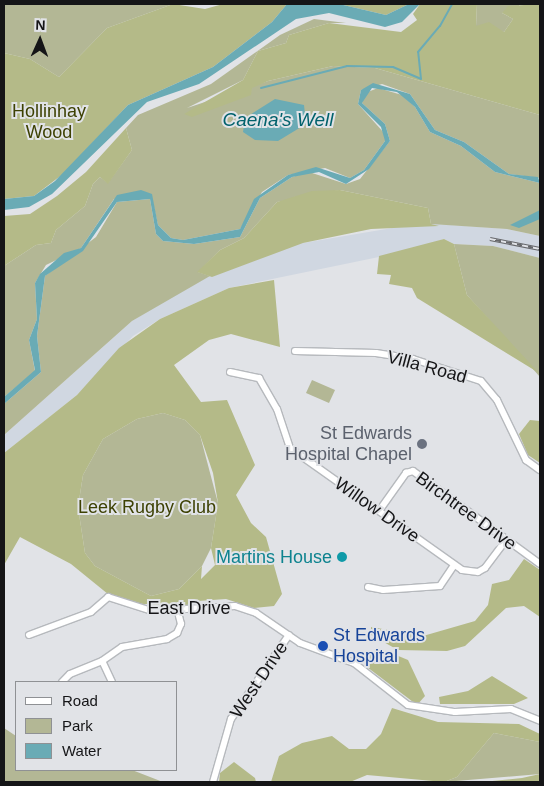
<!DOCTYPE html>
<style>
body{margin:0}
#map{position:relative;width:544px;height:786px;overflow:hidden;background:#e1e3e7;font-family:Helvetica,sans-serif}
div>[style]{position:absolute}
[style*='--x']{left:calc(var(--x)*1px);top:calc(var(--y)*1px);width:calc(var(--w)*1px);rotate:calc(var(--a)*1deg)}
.built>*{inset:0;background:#d0d7e1}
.green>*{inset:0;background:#b3b795}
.forest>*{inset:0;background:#b4ba88}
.water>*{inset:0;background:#6aabb5}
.stream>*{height:2px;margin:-1px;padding:0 1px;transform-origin:1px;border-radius:1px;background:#6aabb5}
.roads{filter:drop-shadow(1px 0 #b6b9bd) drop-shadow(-1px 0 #b6b9bd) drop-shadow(0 1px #b6b9bd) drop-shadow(0 -1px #b6b9bd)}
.street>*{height:6px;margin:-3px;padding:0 3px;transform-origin:3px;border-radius:3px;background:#fff}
.rail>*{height:4px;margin-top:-2px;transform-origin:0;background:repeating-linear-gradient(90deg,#e1e3e7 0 5.5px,#66676a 0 11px);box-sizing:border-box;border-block:1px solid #66676a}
.dots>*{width:14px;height:14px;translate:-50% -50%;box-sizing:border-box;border:2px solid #e1e3e7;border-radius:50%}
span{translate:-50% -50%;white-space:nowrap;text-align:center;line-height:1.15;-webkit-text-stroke:4px #e1e3e7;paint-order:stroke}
.park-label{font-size:18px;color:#3d4103}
.street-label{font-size:18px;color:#151517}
.worship-label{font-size:18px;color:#5b616d}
.right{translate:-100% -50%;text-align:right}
.culture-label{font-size:18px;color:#0d838f}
.transit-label{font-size:18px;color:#164399}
.left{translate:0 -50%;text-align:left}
.water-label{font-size:19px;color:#00616c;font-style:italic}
.frame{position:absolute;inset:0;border:5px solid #151517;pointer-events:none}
.legend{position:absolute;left:15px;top:681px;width:162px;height:90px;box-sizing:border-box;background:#e1e3e7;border:1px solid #8f9194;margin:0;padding:6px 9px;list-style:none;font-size:15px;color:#151517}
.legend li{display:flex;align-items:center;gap:10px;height:25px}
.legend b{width:25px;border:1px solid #8f9194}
.north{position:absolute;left:15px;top:15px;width:50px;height:50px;-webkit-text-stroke:4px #e1e3e7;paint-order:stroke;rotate:2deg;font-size:14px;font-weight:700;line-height:20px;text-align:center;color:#151517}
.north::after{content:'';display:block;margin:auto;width:18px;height:22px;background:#151517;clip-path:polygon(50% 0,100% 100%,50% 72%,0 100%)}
</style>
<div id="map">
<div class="built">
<i style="clip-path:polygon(422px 223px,507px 229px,540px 236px,540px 258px,493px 246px,454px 244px,444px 239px,408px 251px,229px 288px,160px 319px,133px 336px,77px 395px,4px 453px,4px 435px,132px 321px,174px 295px,219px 271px,297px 244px)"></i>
</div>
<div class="green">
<i style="clip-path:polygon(4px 4px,173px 4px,107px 28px,59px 77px,30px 59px,4px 53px)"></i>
<i style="clip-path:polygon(477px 4px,519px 4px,519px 8px,502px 13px,513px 19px,504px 32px,476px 26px)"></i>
<i style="clip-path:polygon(314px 19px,346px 23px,329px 23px,289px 35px,286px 43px,258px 51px,243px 80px,187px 108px,268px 81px,333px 66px,375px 68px,540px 115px,540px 178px,509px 174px,464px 142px,435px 130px,410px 94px,382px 84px,361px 90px,358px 104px,385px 134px,385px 141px,364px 170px,350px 178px,325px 168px,288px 175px,262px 192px,240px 229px,183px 240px,171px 238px,158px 225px,151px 194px,114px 199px,81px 248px,46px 265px,35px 283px,37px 319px,29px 340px,35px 371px,4px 397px,4px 266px,36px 245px,51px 243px,56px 230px,85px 206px,93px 184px,100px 177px,108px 183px,132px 150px,126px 128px,138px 115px,211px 84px,280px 35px)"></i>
<i style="clip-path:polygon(378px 88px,402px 95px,415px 107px,430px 132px,461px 146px,495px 172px,540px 183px,540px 236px,507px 229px,431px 224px,428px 208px,340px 190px,277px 202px,244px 238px,220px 250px,198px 272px,210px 276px,132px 321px,4px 435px,4px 404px,41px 372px,37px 336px,45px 276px,96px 237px,117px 202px,150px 199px,156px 234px,163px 241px,194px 244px,240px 237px,260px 198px,292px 177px,309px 172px,346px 184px,360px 179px,390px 141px,385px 124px,362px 103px,365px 93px)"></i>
<i style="clip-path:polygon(454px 244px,493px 246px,540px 258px,540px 377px,467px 295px)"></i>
<i style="clip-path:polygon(312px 380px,335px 390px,329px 403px,306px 393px)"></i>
<i style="clip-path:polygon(163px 413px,185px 420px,200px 435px,218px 503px,211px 548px,202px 566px,179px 589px,151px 596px,95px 566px,85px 553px,78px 507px,83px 475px,103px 439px,137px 419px)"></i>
<i style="clip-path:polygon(4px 728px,16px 736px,16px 770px,132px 770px,163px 782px,4px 782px)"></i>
<i style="clip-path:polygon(494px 733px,540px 742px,540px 774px,444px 782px,457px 777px)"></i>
</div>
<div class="forest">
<i style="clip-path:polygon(173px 4px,205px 9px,223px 4px,287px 4px,272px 22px,213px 67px,128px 105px,63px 174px,34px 196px,4px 199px,4px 53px,30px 59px,59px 77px,107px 28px)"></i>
<i style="clip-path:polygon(339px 4px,409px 4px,386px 15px)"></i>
<i style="clip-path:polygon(420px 4px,477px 4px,476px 26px,489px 22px,504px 32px,513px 19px,502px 13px,508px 6px,540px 4px,540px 115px,375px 68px,333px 66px,268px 81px,252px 88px,251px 95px,192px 117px,184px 114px,243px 80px,258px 51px,286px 43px,289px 35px,329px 23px,401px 32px,417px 20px,413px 14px)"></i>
<i style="clip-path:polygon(126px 128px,132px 150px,108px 184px,100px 177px,93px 184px,85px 206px,56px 230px,51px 243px,36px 245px,4px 266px,4px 216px,30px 214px,57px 196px,86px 172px)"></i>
<i style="clip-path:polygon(340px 190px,428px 208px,431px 224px,439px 226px,371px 229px,303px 243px,212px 277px,197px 272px,220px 250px,244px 238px,277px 202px,312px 191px)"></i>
<i style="clip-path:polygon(444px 239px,454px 244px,467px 295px,539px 373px,417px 298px,412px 288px,389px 284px,391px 275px,377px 274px,379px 256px)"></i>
<i style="clip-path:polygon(evenodd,274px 280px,280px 347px,231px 334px,209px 340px,174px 365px,201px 402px,227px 400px,255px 465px,236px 495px,251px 523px,266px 537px,282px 594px,274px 606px,254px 608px,226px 599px,198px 601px,197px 606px,119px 603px,71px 564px,20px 537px,4px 565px,4px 453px,77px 395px,119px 348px,160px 319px,229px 288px,274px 280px,163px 413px,185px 420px,200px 435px,213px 473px,218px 503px,211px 548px,215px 565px,201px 579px,202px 566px,179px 589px,151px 596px,95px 566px,85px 553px,78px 507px,83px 475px,103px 439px,137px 419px,163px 413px)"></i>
<i style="clip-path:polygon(530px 420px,540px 421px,540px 463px,528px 455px,519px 434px)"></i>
<i style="clip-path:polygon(524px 559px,540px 570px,540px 617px,524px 606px,506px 608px,465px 646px,447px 651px,398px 650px,371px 635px,371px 627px,423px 636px,475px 621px,488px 605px,492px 584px,509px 580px)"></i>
<i style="clip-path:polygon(384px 650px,408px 660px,425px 696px,417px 705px,367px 667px,370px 655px)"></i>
<i style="clip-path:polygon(492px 676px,528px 698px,514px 704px,440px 704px,439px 697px,468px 691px)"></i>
<i style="clip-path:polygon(392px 708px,438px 722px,519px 724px,540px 734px,540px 742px,494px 733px,457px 777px,444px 782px,367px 775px,350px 782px,271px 782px,279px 756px,302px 743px,332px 736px,349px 749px,366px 749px,381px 734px)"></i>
<i style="clip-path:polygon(234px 762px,255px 778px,256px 782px,219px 782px,220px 773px)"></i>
<i style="clip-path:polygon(540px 774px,540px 782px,482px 782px,522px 778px)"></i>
</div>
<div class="water">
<i style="clip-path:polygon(287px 4px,339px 4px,386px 15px,409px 4px,420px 4px,402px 22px,385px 27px,329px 13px,296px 19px,199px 84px,147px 102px,52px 194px,29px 207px,4px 210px,4px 199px,34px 196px,55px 181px,128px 105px,213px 67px,272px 22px)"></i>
<i style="clip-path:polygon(373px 83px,410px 94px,435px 130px,464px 142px,509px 174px,538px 177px,540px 183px,495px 172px,461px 146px,430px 132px,415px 107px,397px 92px,372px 88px,362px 103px,385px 124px,390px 141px,369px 169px,346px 184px,319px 172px,292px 177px,260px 198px,240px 237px,194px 244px,163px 241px,156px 234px,150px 199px,117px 202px,83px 251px,45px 276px,37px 336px,41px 372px,4px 404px,4px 397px,35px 370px,29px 340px,37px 319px,35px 283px,40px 274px,64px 253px,81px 248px,117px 195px,141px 190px,152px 194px,158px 225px,171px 238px,183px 240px,240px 229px,254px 199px,288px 175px,316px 167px,350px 178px,364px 170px,385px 141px,381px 127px,358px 104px,361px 90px)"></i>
<i style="clip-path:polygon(275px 99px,304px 105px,306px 124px,278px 141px,255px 140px,243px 132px,245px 118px)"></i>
<i style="clip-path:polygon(540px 210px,540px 219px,519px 228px,510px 225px)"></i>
</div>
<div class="stream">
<i style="--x:261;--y:88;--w:89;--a:-14.3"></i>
<i style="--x:347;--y:66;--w:46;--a:1.2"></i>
<i style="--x:393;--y:67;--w:30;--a:23"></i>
<i style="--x:421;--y:79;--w:27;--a:-96"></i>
<i style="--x:418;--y:52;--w:34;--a:-50"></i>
<i style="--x:440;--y:26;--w:25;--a:-61"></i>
</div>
<div class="roads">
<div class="street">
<i style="--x:295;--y:351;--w:81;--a:1.4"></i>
<i style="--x:376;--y:353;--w:37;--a:9"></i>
<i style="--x:413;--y:359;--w:71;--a:17.9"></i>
<i style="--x:481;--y:381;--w:25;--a:50"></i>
<i style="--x:497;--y:400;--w:67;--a:64.2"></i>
<i style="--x:526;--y:460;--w:17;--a:36"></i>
<i style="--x:230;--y:372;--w:30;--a:12"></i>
<i style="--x:259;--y:378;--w:36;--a:60"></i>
<i style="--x:277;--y:409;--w:41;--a:71.6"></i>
<i style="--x:290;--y:448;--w:211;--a:35.3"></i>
<i style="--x:462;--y:570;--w:16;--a:7"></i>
<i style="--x:478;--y:572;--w:8;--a:-30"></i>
<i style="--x:485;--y:568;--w:35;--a:-53"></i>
<i style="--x:379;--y:511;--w:47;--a:-54.6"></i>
<i style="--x:406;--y:473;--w:7;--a:-16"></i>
<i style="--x:413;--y:471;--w:157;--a:36.2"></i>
<i style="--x:368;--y:587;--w:15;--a:11"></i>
<i style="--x:383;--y:590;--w:57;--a:-4"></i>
<i style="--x:440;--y:586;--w:25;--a:-56"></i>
<i style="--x:29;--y:635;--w:66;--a:-20.4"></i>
<i style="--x:91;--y:612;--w:23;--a:-41"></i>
<i style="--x:108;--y:597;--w:46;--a:17.7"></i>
<i style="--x:152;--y:611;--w:83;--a:-3.4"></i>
<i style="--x:235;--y:606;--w:22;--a:18"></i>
<i style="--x:256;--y:613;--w:53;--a:34.3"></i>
<i style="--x:300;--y:643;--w:58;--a:20.3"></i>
<i style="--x:354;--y:663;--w:68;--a:37.9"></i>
<i style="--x:408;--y:705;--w:48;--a:8.5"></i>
<i style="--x:455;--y:712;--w:56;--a:-3.1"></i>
<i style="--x:511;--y:709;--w:31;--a:22"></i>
<i style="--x:62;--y:682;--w:11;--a:-45"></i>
<i style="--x:70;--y:674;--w:35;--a:-22"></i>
<i style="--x:112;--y:682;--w:23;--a:-115"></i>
<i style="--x:102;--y:661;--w:24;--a:-35"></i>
<i style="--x:122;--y:647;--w:46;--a:-10.1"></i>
<i style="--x:167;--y:639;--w:12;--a:-31"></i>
<i style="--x:177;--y:633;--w:10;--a:-66"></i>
<i style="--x:181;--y:624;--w:16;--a:-104"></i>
<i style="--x:213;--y:782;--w:66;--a:-74.1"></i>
<i style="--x:231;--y:719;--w:102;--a:-55.4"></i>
</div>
</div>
<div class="rail">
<i style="--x:490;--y:239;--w:51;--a:11.3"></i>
</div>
<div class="dots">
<i style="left:422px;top:444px;background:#6b7280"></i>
<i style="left:342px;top:557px;background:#0f9aa8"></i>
<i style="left:323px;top:646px;background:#1a4fb4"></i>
</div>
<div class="park-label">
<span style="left:49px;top:122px">Hollinhay<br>Wood</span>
<span style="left:147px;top:507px">Leek Rugby Club</span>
</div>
<div class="street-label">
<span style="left:427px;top:367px;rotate:15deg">Villa Road</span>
<span style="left:377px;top:510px;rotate:35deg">Willow Drive</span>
<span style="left:466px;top:511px;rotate:36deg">Birchtree Drive</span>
<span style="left:189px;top:608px">East Drive</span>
<span style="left:259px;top:680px;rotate:-56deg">West Drive</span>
</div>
<div class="worship-label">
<span class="right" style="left:412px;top:444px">St Edwards<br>Hospital Chapel</span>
</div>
<div class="culture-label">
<span class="right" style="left:332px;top:557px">Martins House</span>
</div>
<div class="transit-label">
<span class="left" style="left:333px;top:646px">St Edwards<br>Hospital</span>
</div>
<div class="water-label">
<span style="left:278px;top:120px">Caena's Well</span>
</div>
<div class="frame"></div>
<ul class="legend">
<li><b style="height:6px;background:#fff"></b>Road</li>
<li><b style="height:14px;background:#b3b795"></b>Park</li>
<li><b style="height:14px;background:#6aabb5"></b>Water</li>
</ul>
<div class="north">N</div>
</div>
